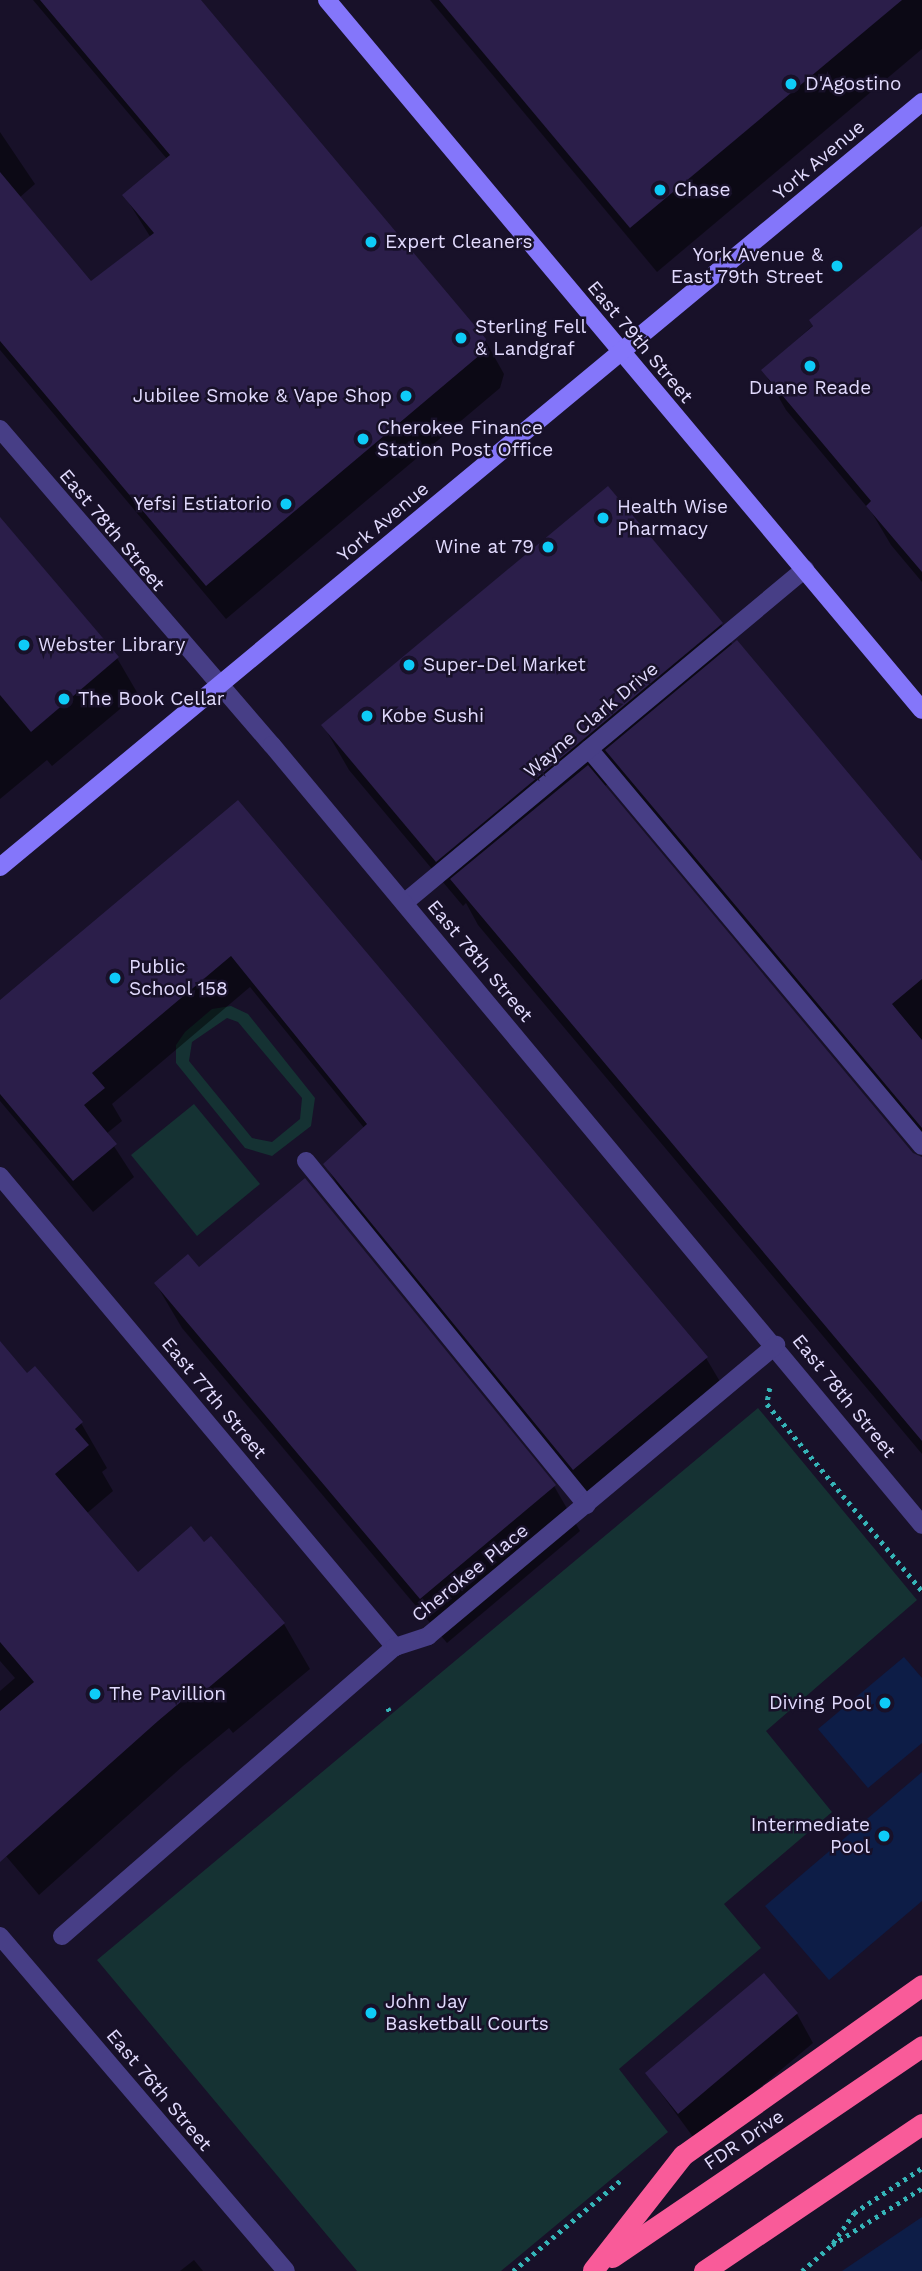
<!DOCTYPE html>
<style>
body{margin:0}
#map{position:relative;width:922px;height:2271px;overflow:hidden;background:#181129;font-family:"Work Sans",sans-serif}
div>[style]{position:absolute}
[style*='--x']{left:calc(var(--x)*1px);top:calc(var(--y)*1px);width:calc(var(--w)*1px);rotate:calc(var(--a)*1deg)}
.green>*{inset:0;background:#153233}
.water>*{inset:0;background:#0d1d47}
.shadow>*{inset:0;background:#0007}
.building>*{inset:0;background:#2b1e4a}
.path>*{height:4.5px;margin-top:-2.25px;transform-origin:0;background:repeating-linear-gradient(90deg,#35b5b8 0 3.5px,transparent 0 8.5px)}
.lane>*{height:18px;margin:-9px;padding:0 9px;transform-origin:9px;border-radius:9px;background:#473e86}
.street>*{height:18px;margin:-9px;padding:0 9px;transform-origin:9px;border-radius:9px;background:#473e86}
.secondary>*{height:18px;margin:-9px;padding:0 9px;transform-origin:9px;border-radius:9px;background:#8476fa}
.highway>*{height:21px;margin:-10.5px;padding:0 10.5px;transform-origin:10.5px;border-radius:10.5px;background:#f95b99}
.dots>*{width:19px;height:19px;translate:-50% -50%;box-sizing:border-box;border:4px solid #181129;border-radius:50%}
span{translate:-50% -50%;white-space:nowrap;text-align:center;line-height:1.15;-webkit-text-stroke:5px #181129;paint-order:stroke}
.poi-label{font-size:19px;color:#e2dbfe}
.left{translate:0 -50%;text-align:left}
.right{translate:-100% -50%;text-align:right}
.street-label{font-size:19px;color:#e2dbfe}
</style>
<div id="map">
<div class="green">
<i style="clip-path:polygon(evenodd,231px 1006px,248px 1014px,315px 1098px,311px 1126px,272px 1156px,245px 1148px,176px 1063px,176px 1045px,185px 1032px,212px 1009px,231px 1006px,227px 1018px,238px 1022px,302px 1098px,300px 1119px,272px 1142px,252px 1138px,189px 1061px,192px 1042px,227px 1018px)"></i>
<i style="clip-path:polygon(194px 1104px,260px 1184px,197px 1236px,131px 1155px)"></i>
<i style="clip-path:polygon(758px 1408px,917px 1600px,766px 1731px,832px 1812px,724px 1904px,761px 1948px,619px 2069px,668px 2132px,501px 2271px,357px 2271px,97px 1960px)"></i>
</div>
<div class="water">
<i style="clip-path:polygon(904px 1657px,922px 1678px,922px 1743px,868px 1788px,818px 1729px)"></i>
<i style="clip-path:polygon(922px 1772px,922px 1901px,829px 1980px,765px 1906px)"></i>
<i style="clip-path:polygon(922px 2217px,922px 2271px,842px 2271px)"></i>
</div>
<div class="shadow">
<i style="clip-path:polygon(33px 0,199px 0,485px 340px,504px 374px,500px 388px,226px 619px,0 350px,0 132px,35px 184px,19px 198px,90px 283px,151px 238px,124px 195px,167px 159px)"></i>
<i style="clip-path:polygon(430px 0,922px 0,922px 49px,657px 272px)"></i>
<i style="clip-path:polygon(922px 228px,922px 582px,891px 545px,872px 513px,786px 410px,763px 370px)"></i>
<i style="clip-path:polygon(0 519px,117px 658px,138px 694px,52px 766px,47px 760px,0 799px)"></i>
<i style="clip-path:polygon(720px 622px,733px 646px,922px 864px,922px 1140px,620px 773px,604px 787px,912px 1155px,922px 1159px,922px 1454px,478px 925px,466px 903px,463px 906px,349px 770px,323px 725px)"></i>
<i style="clip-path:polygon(238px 802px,706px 1358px,725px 1390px,593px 1501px,344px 1196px,325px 1164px,365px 1129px,250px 987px,112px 1104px,122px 1121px,106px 1134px,134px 1177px,93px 1212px,0 1101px,0 1003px)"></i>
<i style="clip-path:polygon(199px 1270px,554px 1486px,580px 1531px,447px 1643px,182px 1328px,156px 1284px)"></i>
<i style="clip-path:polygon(0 1371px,27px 1376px,81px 1423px,107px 1468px,102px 1472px,113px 1491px,86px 1514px,138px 1574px,204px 1544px,284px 1624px,310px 1669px,233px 1733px,229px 1728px,183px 1766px,39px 1895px,0 1849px,0 1691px,15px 1678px,0 1661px)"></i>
<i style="clip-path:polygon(797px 2014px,813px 2043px,696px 2141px,647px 2074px)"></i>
<i style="clip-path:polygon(194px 2260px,203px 2271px,180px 2271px)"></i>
</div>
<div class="building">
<i style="clip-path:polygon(40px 0,201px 0,486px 339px,481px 354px,206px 586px,0 341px,0 172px,91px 281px,154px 233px,122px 195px,170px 155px)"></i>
<i style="clip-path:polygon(439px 0,902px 0,630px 228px)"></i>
<i style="clip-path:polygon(922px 226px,922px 572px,866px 506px,871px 501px,761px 370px,813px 326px,809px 320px)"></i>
<i style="clip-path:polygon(608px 486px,723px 623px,436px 862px,321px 725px)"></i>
<i style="clip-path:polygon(0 517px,119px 657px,31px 732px,0 695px)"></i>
<i style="clip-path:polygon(737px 640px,922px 861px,922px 979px,892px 1004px,922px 1040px,922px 1128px,605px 750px)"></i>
<i style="clip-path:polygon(588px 765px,913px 1153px,922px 1157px,922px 1441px,450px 879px)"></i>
<i style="clip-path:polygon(238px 800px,708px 1357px,573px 1470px,323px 1164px,367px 1124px,231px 956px,92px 1073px,105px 1088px,84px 1105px,117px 1144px,73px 1181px,0 1094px,0 1000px)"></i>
<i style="clip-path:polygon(305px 1178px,556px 1485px,420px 1599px,154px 1283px,188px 1254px,199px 1267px)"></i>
<i style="clip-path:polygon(0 1341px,27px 1373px,35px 1366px,83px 1422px,75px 1429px,89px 1445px,55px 1474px,138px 1572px,191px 1526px,204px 1542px,211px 1536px,285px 1623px,207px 1689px,202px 1684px,158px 1721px,0 1862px,0 1711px,34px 1682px,0 1642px)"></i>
<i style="clip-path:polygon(764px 1973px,798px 2013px,678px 2114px,645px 2073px)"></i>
</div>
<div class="path">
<i style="--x:770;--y:1388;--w:16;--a:101"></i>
<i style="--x:767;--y:1404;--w:243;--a:50.3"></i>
<i style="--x:388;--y:1708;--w:7;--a:63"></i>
<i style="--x:833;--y:2243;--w:37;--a:-55"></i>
<i style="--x:854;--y:2213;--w:82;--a:-33.5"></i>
<i style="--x:513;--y:2271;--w:140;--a:-40.1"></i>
<i style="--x:802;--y:2271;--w:40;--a:-41"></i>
<i style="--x:832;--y:2245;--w:107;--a:-32.3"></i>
</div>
<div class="lane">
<i style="--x:589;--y:749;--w:518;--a:50.01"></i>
<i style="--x:404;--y:903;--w:522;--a:-39.79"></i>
<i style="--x:306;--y:1161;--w:444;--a:50.8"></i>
</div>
<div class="street">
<i style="--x:0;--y:429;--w:417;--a:49.3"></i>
<i style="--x:272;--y:745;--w:1015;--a:50.19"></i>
<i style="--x:0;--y:1176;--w:615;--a:50.02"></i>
<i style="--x:0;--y:1936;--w:440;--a:49.5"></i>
<i style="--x:62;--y:1936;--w:441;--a:-41"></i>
<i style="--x:395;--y:1647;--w:35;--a:-18"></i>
<i style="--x:428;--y:1636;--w:454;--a:-39.9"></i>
</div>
<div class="secondary">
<i style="--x:327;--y:0;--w:926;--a:50.04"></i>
<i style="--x:0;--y:867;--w:1198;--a:-39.68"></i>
</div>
<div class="highway">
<i style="--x:612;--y:2257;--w:375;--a:-34.2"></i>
<i style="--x:593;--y:2270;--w:146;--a:-52"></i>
<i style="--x:683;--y:2155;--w:293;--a:-35.4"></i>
<i style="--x:704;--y:2271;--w:263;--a:-34"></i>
</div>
<div class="dots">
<i style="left:791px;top:84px;background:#0ecbf7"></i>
<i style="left:660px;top:190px;background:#0ecbf7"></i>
<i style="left:371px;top:242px;background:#0ecbf7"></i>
<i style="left:837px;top:266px;background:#0ecbf7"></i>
<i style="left:461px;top:338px;background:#0ecbf7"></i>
<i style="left:810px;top:366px;background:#0ecbf7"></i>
<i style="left:406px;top:396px;background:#0ecbf7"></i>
<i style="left:363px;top:439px;background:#0ecbf7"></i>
<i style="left:286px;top:504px;background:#0ecbf7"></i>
<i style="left:603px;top:518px;background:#0ecbf7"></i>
<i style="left:548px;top:547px;background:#0ecbf7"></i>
<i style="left:24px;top:645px;background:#0ecbf7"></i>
<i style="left:409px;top:665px;background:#0ecbf7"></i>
<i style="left:64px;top:699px;background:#0ecbf7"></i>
<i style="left:367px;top:716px;background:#0ecbf7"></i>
<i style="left:115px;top:978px;background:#0ecbf7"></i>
<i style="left:95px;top:1694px;background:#0ecbf7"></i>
<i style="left:885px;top:1703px;background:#0ecbf7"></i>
<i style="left:884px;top:1836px;background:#0ecbf7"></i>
<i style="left:371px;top:2013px;background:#0ecbf7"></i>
</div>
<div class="poi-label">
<span class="left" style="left:805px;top:84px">D'Agostino</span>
<span class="left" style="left:674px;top:190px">Chase</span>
<span class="left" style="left:385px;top:242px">Expert Cleaners</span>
<span class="right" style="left:823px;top:266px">York Avenue &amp;<br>East 79th Street</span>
<span class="left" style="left:475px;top:338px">Sterling Fell<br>&amp; Landgraf</span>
<span style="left:810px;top:388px">Duane Reade</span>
<span class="right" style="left:392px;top:396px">Jubilee Smoke &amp; Vape Shop</span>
<span class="left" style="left:377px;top:439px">Cherokee Finance<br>Station Post Office</span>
<span class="right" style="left:272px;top:504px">Yefsi Estiatorio</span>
<span class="left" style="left:617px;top:518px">Health Wise<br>Pharmacy</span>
<span class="right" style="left:534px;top:547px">Wine at 79</span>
<span class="left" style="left:38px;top:645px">Webster Library</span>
<span class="left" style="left:423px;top:665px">Super-Del Market</span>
<span class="left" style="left:78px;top:699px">The Book Cellar</span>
<span class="left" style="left:381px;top:716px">Kobe Sushi</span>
<span class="left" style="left:129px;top:978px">Public<br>School 158</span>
<span class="left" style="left:109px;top:1694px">The Pavillion</span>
<span class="right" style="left:871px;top:1703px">Diving Pool</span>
<span class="right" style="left:870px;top:1836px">Intermediate<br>Pool</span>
<span class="left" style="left:385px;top:2013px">John Jay<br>Basketball Courts</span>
</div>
<div class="street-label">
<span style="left:819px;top:160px;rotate:-40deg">York Avenue</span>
<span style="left:640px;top:342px;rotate:50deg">East 79th Street</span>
<span style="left:383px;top:522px;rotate:-40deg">York Avenue</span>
<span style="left:112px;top:530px;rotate:50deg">East 78th Street</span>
<span style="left:591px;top:720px;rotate:-40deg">Wayne Clark Drive</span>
<span style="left:480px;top:961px;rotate:50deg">East 78th Street</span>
<span style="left:844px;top:1396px;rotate:51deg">East 78th Street</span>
<span style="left:214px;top:1398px;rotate:50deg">East 77th Street</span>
<span style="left:470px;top:1573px;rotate:-39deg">Cherokee Place</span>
<span style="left:159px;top:2090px;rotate:50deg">East 76th Street</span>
<span style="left:744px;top:2140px;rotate:-34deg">FDR Drive</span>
</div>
</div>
